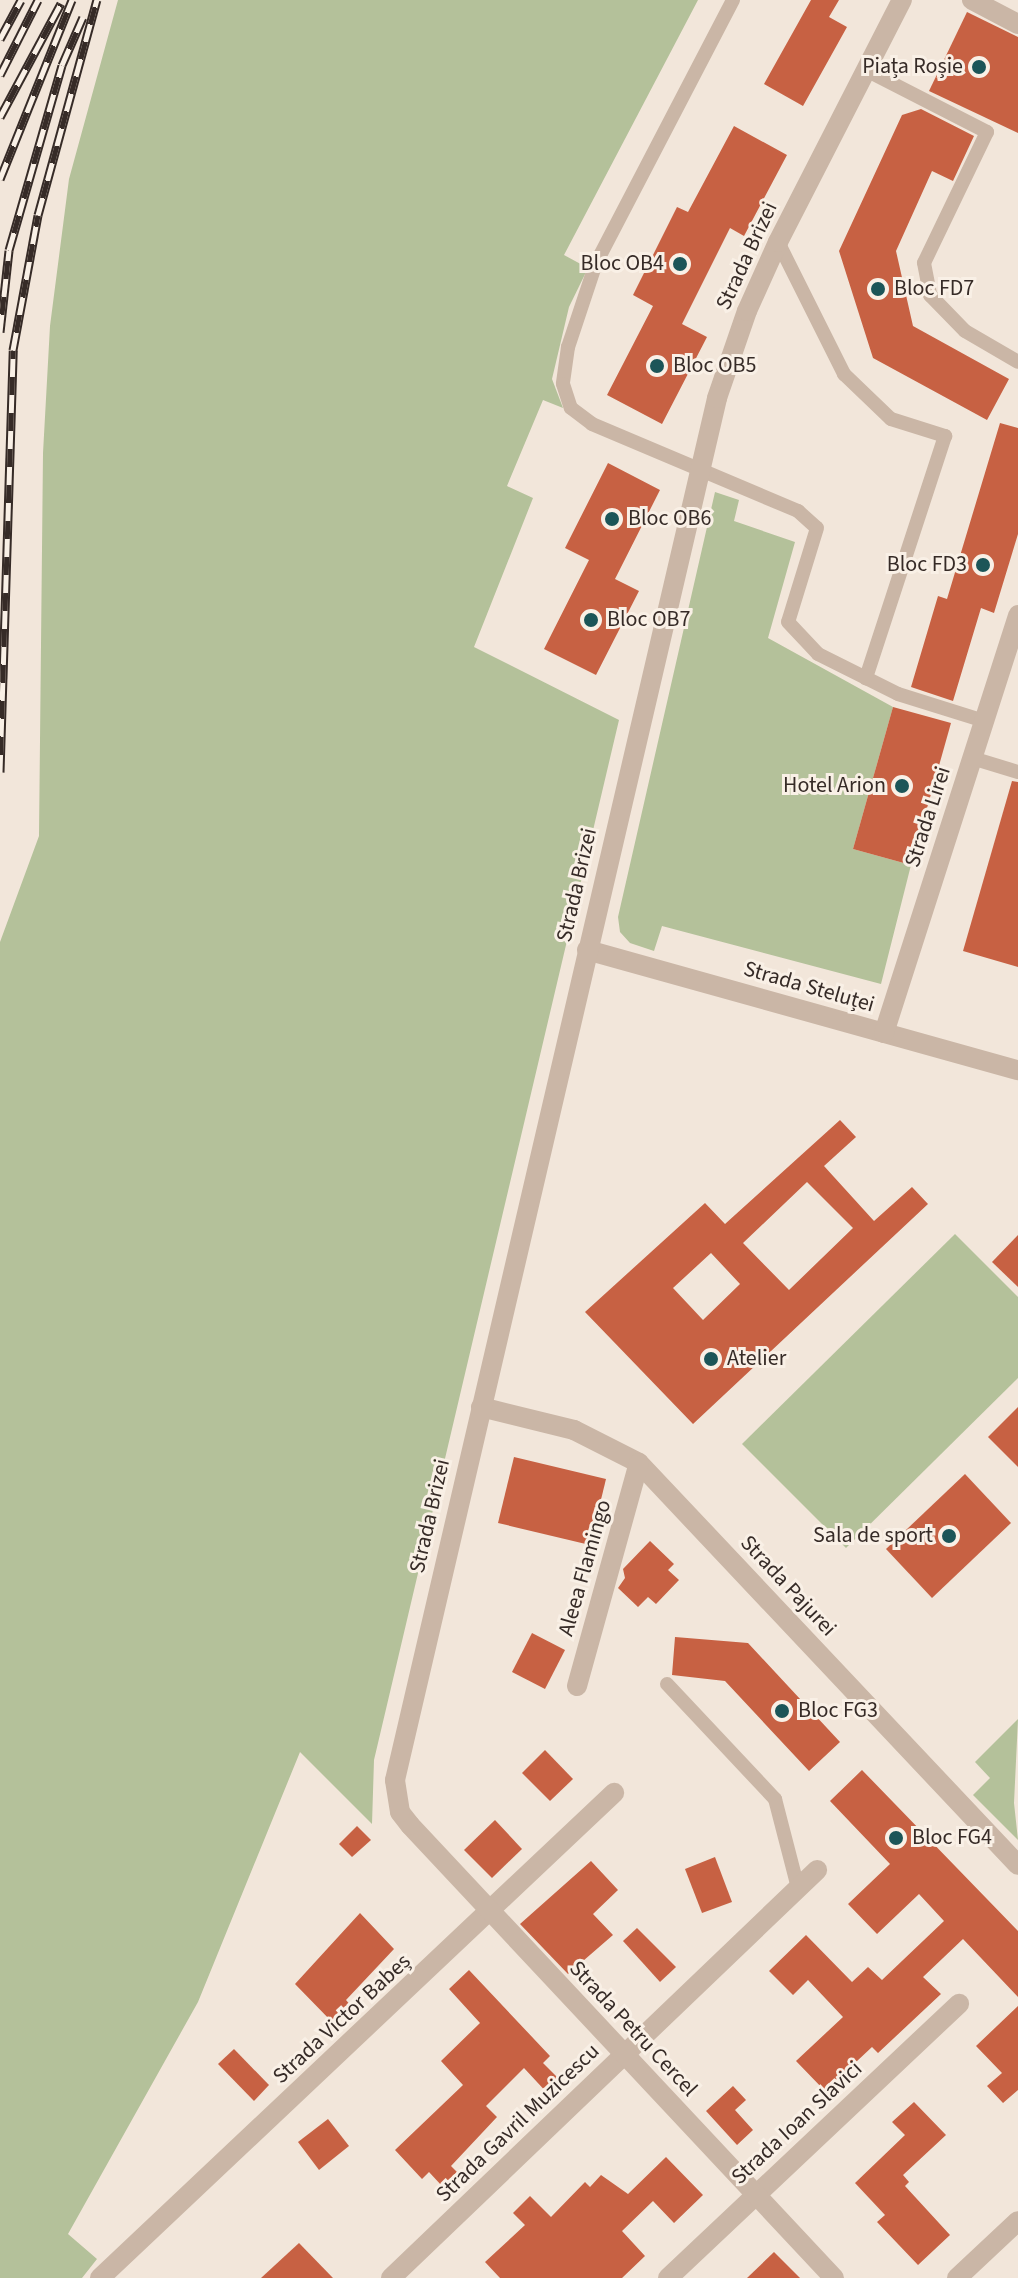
<!DOCTYPE html>
<meta charset="utf-8">
<style>
body{margin:0}
#map{position:relative;width:1018px;height:2278px;overflow:hidden;background:#f2e6da;font-family:"Source Sans 3",sans-serif}
div>[style]{position:absolute}
[style*='--x']{left:calc(var(--x)*1px);top:calc(var(--y)*1px);width:calc(var(--w)*1px);rotate:calc(var(--a)*1deg)}
.green>*{inset:0;background:#b4c19a}
.building>*{inset:0;background:#c76143}
.lane>*{height:14px;margin:-7px;padding:0 7px;transform-origin:7px;border-radius:7px;background:#cab6a6}
.street>*{height:20px;margin:-10px;padding:0 10px;transform-origin:10px;border-radius:10px;background:#cab6a6}
.rail>*{height:9px;margin-top:-4.5px;transform-origin:0;background:repeating-linear-gradient(90deg,#f9f0e6 0 18px,#362b27 0 36px);box-sizing:border-box;border-block:2px solid #362b27}
.dots>*{width:22px;height:22px;translate:-50% -50%;box-sizing:border-box;border:4px solid #f9f0e6;border-radius:50%}
span{translate:-50% -50%;white-space:nowrap;text-align:center;line-height:1.15;-webkit-text-stroke:6px #f9f0e6;paint-order:stroke}
.poi-label{font-size:22px;color:#362b27}
.right{translate:-100% -50%;text-align:right}
.left{translate:0 -50%;text-align:left}
.street-label{font-size:22px;color:#362b27}
</style>
<div id="map">
<div class="green">
<i style="clip-path:polygon(118px 0,698px 0,564px 255px,588px 268px,569px 307px,552px 379px,563px 408px,543px 400px,507px 486px,533px 498px,474px 647px,619px 720px,374px 1760px,372px 1824px,300px 1752px,198px 2002px,68px 2234px,97px 2259px,82px 2278px,0 2278px,0 942px,39px 836px,43px 453px,50px 326px,69px 179px)"></i>
<i style="clip-path:polygon(715px 492px,739px 500px,734px 521px,795px 542px,768px 638px,893px 707px,853px 849px,911px 865px,881px 984px,662px 926px,654px 951px,630px 943px,620px 932px,618px 917px)"></i>
<i style="clip-path:polygon(955px 1234px,1018px 1297px,1018px 1378px,846px 1548px,742px 1444px)"></i>
<i style="clip-path:polygon(1018px 1719px,1014px 1803px,1018px 1840px,973px 1795px,990px 1778px,975px 1762px)"></i>
</div>
<div class="building">
<i style="clip-path:polygon(811px 0,839px 0,829px 17px,847px 27px,803px 106px,764px 84px)"></i>
<i style="clip-path:polygon(967px 12px,1018px 37px,1018px 133px,929px 91px)"></i>
<i style="clip-path:polygon(921px 109px,974px 136px,953px 181px,932px 171px,896px 251px,913px 326px,1009px 379px,987px 420px,873px 358px,839px 251px,902px 115px)"></i>
<i style="clip-path:polygon(734px 126px,787px 155px,744px 236px,730px 228px,682px 324px,707px 337px,662px 424px,607px 395px,653px 306px,633px 295px,677px 207px,688px 212px)"></i>
<i style="clip-path:polygon(1000px 423px,1018px 428px,1018px 534px,994px 613px,981px 608px,953px 701px,911px 687px,938px 596px,947px 599px)"></i>
<i style="clip-path:polygon(608px 463px,660px 490px,615px 579px,639px 591px,596px 675px,544px 649px,589px 560px,565px 548px)"></i>
<i style="clip-path:polygon(893px 707px,951px 723px,911px 865px,853px 849px)"></i>
<i style="clip-path:polygon(1012px 781px,1018px 782px,1018px 967px,963px 951px)"></i>
<i style="clip-path:polygon(evenodd,840px 1120px,856px 1137px,824px 1166px,874px 1221px,912px 1187px,928px 1204px,693px 1424px,585px 1312px,705px 1203px,725px 1224px,840px 1120px,807px 1182px,853px 1228px,789px 1290px,743px 1243px,807px 1182px,840px 1120px,711px 1253px,740px 1284px,703px 1320px,673px 1288px,711px 1253px)"></i>
<i style="clip-path:polygon(1018px 1235px,1018px 1287px,992px 1262px)"></i>
<i style="clip-path:polygon(1018px 1407px,1018px 1467px,988px 1437px)"></i>
<i style="clip-path:polygon(514px 1457px,606px 1479px,590px 1545px,498px 1523px)"></i>
<i style="clip-path:polygon(965px 1474px,1011px 1523px,932px 1598px,886px 1549px)"></i>
<i style="clip-path:polygon(650px 1541px,674px 1564px,668px 1570px,679px 1580px,656px 1604px,648px 1597px,638px 1607px,618px 1588px,625px 1578px,623px 1569px)"></i>
<i style="clip-path:polygon(532px 1633px,565px 1650px,545px 1689px,512px 1672px)"></i>
<i style="clip-path:polygon(675px 1637px,748px 1643px,840px 1742px,809px 1771px,725px 1681px,672px 1675px)"></i>
<i style="clip-path:polygon(545px 1750px,573px 1779px,550px 1801px,522px 1773px)"></i>
<i style="clip-path:polygon(862px 1770px,1018px 1931px,1018px 1997px,963px 1939px,923px 1977px,941px 1994px,878px 2053px,872px 2047px,825px 2091px,796px 2061px,843px 2017px,808px 1980px,793px 1995px,769px 1971px,806px 1935px,852px 1982px,868px 1967px,882px 1980px,944px 1921px,919px 1894px,877px 1934px,848px 1904px,890px 1864px,830px 1801px)"></i>
<i style="clip-path:polygon(495px 1820px,522px 1849px,492px 1878px,464px 1850px)"></i>
<i style="clip-path:polygon(357px 1826px,371px 1840px,352px 1857px,339px 1844px)"></i>
<i style="clip-path:polygon(715px 1857px,732px 1902px,702px 1913px,685px 1869px)"></i>
<i style="clip-path:polygon(591px 1861px,618px 1890px,593px 1914px,613px 1935px,568px 1974px,520px 1924px)"></i>
<i style="clip-path:polygon(360px 1913px,394px 1949px,346px 2000px,352px 2007px,334px 2024px,295px 1984px)"></i>
<i style="clip-path:polygon(637px 1928px,676px 1967px,660px 1982px,623px 1941px)"></i>
<i style="clip-path:polygon(469px 1970px,550px 2056px,543px 2063px,563px 2083px,550px 2096px,524px 2068px,486px 2106px,497px 2117px,451px 2166px,457px 2172px,442px 2186px,429px 2172px,422px 2179px,395px 2150px,463px 2085px,441px 2061px,480px 2023px,449px 1989px)"></i>
<i style="clip-path:polygon(1018px 2006px,1018px 2090px,1003px 2103px,987px 2086px,1002px 2073px,976px 2046px)"></i>
<i style="clip-path:polygon(234px 2049px,269px 2085px,254px 2101px,218px 2064px)"></i>
<i style="clip-path:polygon(733px 2086px,746px 2100px,735px 2110px,753px 2130px,737px 2145px,706px 2111px)"></i>
<i style="clip-path:polygon(914px 2102px,946px 2135px,903px 2175px,909px 2182px,905px 2186px,950px 2235px,918px 2265px,877px 2222px,885px 2215px,855px 2183px,905px 2135px,892px 2122px)"></i>
<i style="clip-path:polygon(328px 2119px,349px 2146px,319px 2170px,298px 2142px)"></i>
<i style="clip-path:polygon(666px 2157px,703px 2195px,674px 2223px,653px 2201px,622px 2231px,645px 2256px,622px 2278px,500px 2278px,485px 2262px,525px 2225px,513px 2213px,530px 2196px,551px 2217px,585px 2182px,590px 2187px,601px 2175px,628px 2194px)"></i>
<i style="clip-path:polygon(299px 2243px,333px 2278px,261px 2278px)"></i>
<i style="clip-path:polygon(774px 2252px,800px 2278px,747px 2278px)"></i>
</div>
<div class="lane">
<i style="--x:733;--y:0;--w:297;--a:117.5"></i>
<i style="--x:596;--y:263;--w:89;--a:108.4"></i>
<i style="--x:568;--y:347;--w:37;--a:98"></i>
<i style="--x:563;--y:384;--w:25;--a:72"></i>
<i style="--x:571;--y:408;--w:26;--a:37"></i>
<i style="--x:592;--y:424;--w:224;--a:22.9"></i>
<i style="--x:798;--y:511;--w:25;--a:42"></i>
<i style="--x:817;--y:528;--w:98;--a:107.1"></i>
<i style="--x:788;--y:622;--w:44;--a:46.8"></i>
<i style="--x:818;--y:654;--w:89;--a:26.6"></i>
<i style="--x:898;--y:694;--w:90;--a:17.4"></i>
<i style="--x:866;--y:70;--w:136;--a:27.1"></i>
<i style="--x:987;--y:132;--w:145;--a:115.7"></i>
<i style="--x:924;--y:263;--w:33;--a:79"></i>
<i style="--x:930;--y:295;--w:50;--a:45.8"></i>
<i style="--x:965;--y:331;--w:61;--a:30.3"></i>
<i style="--x:778;--y:242;--w:148;--a:63.4"></i>
<i style="--x:844;--y:374;--w:65;--a:43.8"></i>
<i style="--x:891;--y:419;--w:57;--a:17.5"></i>
<i style="--x:945;--y:436;--w:255;--a:108.1"></i>
<i style="--x:972;--y:758;--w:48;--a:16.9"></i>
<i style="--x:667;--y:1684;--w:158;--a:46.8"></i>
<i style="--x:775;--y:1799;--w:92;--a:75.5"></i>
</div>
<div class="street">
<i style="--x:972;--y:0;--w:52;--a:27.6"></i>
<i style="--x:587;--y:950;--w:447;--a:15.6"></i>
<i style="--x:884;--y:1033;--w:439;--a:-72.2"></i>
<i style="--x:481;--y:1407;--w:96;--a:13.9"></i>
<i style="--x:574;--y:1430;--w:73;--a:26.9"></i>
<i style="--x:639;--y:1463;--w:552;--a:46.69"></i>
<i style="--x:577;--y:1686;--w:231;--a:-74.5"></i>
<i style="--x:100;--y:2278;--w:707;--a:-43.34"></i>
<i style="--x:391;--y:2278;--w:590;--a:-43.76"></i>
<i style="--x:668;--y:2278;--w:400;--a:-43.3"></i>
<i style="--x:834;--y:2278;--w:620;--a:-133.11"></i>
<i style="--x:410;--y:1825;--w:16;--a:-128"></i>
<i style="--x:400;--y:1812;--w:32;--a:-99"></i>
<i style="--x:395;--y:1780;--w:1419;--a:-76.88"></i>
<i style="--x:717;--y:398;--w:92;--a:-71"></i>
<i style="--x:747;--y:311;--w:76;--a:-65.8"></i>
<i style="--x:778;--y:242;--w:272;--a:-62.9"></i>
<i style="--x:957;--y:2278;--w:83;--a:-43.1"></i>
</div>
<div class="rail">
<i style="--x:0;--y:39;--w:44;--a:-61.7"></i>
<i style="--x:0;--y:75;--w:84;--a:-63.1"></i>
<i style="--x:0;--y:117;--w:129;--a:-61.8"></i>
<i style="--x:0;--y:179;--w:193;--a:-68.1"></i>
<i style="--x:0;--y:332;--w:82;--a:-83.7"></i>
<i style="--x:9;--y:250;--w:192;--a:-74"></i>
<i style="--x:62;--y:65;--w:52;--a:-66.4"></i>
<i style="--x:0;--y:772;--w:422;--a:-88.2"></i>
<i style="--x:13;--y:350;--w:137;--a:-79.5"></i>
<i style="--x:38;--y:215;--w:223;--a:-74.7"></i>
</div>
<div class="dots">
<i style="left:979px;top:67px;background:#1c5558"></i>
<i style="left:680px;top:264px;background:#1c5558"></i>
<i style="left:878px;top:289px;background:#1c5558"></i>
<i style="left:657px;top:366px;background:#1c5558"></i>
<i style="left:612px;top:519px;background:#1c5558"></i>
<i style="left:983px;top:565px;background:#1c5558"></i>
<i style="left:591px;top:620px;background:#1c5558"></i>
<i style="left:902px;top:786px;background:#1c5558"></i>
<i style="left:711px;top:1359px;background:#1c5558"></i>
<i style="left:949px;top:1536px;background:#1c5558"></i>
<i style="left:782px;top:1711px;background:#1c5558"></i>
<i style="left:896px;top:1838px;background:#1c5558"></i>
</div>
<div class="poi-label">
<span class="right" style="left:963px;top:67px">Piața Roșie</span>
<span class="right" style="left:664px;top:264px">Bloc OB4</span>
<span class="left" style="left:894px;top:289px">Bloc FD7</span>
<span class="left" style="left:673px;top:366px">Bloc OB5</span>
<span class="left" style="left:628px;top:519px">Bloc OB6</span>
<span class="right" style="left:967px;top:565px">Bloc FD3</span>
<span class="left" style="left:607px;top:620px">Bloc OB7</span>
<span class="right" style="left:886px;top:786px">Hotel Arion</span>
<span class="left" style="left:727px;top:1359px">Atelier</span>
<span class="right" style="left:933px;top:1536px">Sala de sport</span>
<span class="left" style="left:798px;top:1711px">Bloc FG3</span>
<span class="left" style="left:912px;top:1838px">Bloc FG4</span>
</div>
<div class="street-label">
<span style="left:747px;top:256px;rotate:-65deg">Strada Brizei</span>
<span style="left:928px;top:817px;rotate:-72deg">Strada Lirei</span>
<span style="left:577px;top:885px;rotate:-77deg">Strada Brizei</span>
<span style="left:809px;top:987px;rotate:16deg">Strada Steluței</span>
<span style="left:430px;top:1516px;rotate:-77deg">Strada Brizei</span>
<span style="left:585px;top:1568px;rotate:-74deg">Aleea Flamingo</span>
<span style="left:788px;top:1586px;rotate:47deg">Strada Pajurei</span>
<span style="left:342px;top:2019px;rotate:-43deg">Strada Victor Babeș</span>
<span style="left:633px;top:2029px;rotate:47deg">Strada Petru Cercel</span>
<span style="left:518px;top:2123px;rotate:-44deg">Strada Gavril Muzicescu</span>
<span style="left:797px;top:2123px;rotate:-43deg">Strada Ioan Slavici</span>
</div>
</div>
